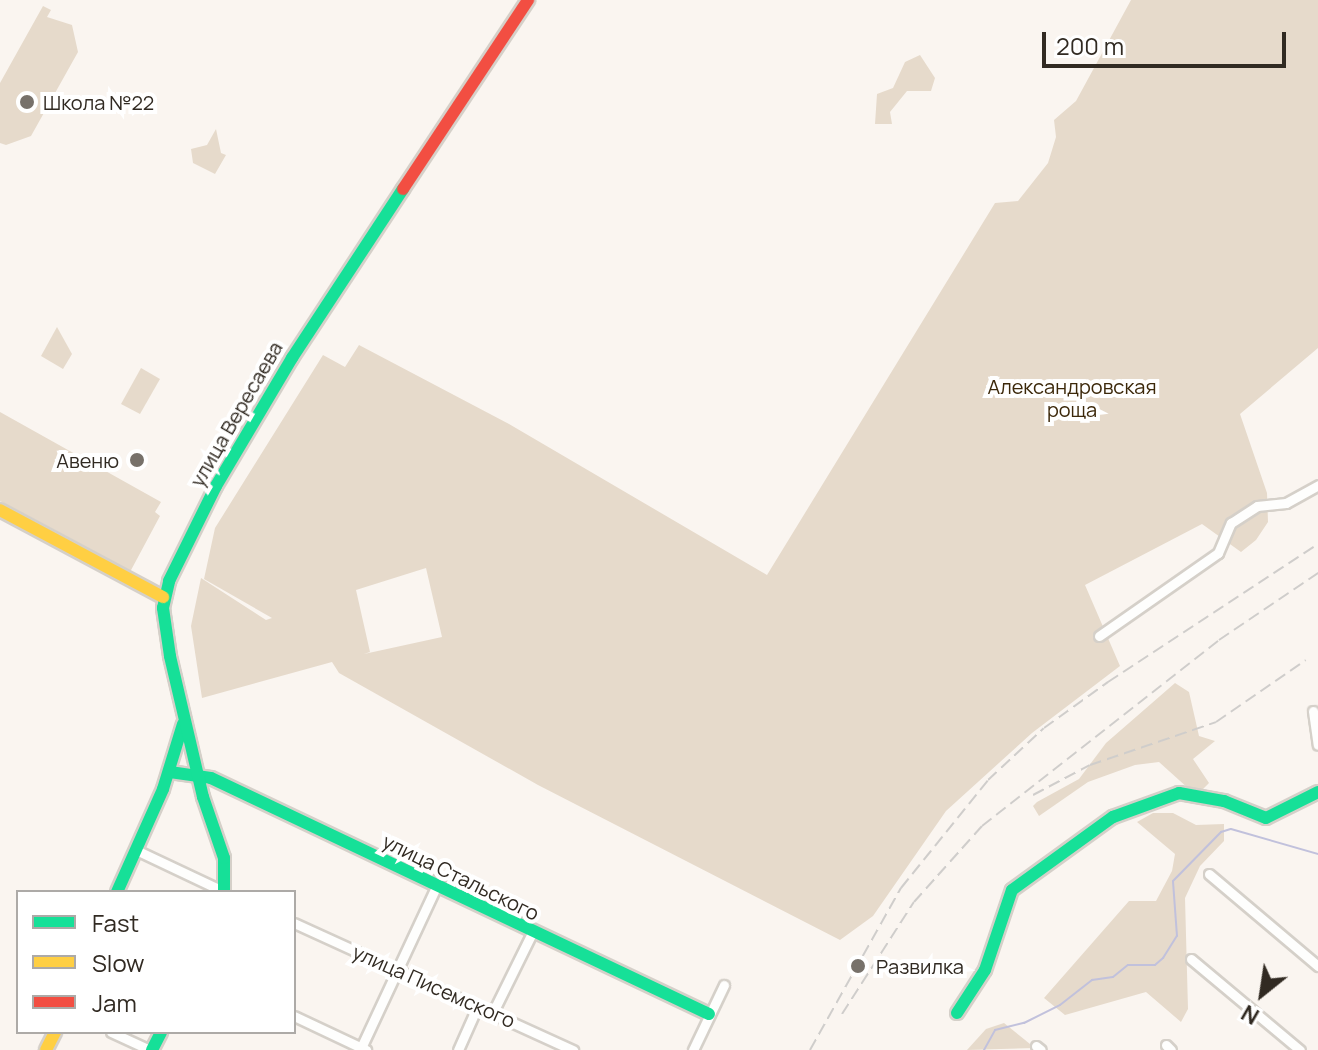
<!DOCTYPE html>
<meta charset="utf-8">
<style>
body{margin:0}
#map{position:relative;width:1318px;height:1050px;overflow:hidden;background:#faf5f0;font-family:Manrope,sans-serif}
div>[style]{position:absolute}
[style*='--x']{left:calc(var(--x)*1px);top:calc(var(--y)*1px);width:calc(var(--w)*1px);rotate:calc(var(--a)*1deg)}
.green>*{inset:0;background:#e6dacb}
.stream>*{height:2px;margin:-1px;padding:0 1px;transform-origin:1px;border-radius:1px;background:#c1c1dc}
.roads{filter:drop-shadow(2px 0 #d5d0c9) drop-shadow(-2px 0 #d5d0c9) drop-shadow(0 2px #d5d0c9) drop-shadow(0 -2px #d5d0c9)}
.street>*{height:9px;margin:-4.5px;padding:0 4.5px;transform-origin:4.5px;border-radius:4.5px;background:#fefefd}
.fast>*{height:12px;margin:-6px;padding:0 6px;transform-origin:6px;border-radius:6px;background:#16e098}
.slow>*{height:12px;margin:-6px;padding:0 6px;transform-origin:6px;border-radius:6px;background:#ffcf43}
.jam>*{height:12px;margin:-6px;padding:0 6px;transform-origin:6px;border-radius:6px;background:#f24e42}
.rail>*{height:2px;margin-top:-1px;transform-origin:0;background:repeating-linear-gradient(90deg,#cfcdcb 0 12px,transparent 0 18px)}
.dots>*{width:22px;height:22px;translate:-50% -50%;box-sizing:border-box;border:4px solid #fff;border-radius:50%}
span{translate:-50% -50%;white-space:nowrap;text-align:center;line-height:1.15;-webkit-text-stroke:8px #fff;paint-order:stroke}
.poi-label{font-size:20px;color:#312a22}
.left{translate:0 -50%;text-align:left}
.right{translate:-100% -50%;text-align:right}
.park-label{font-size:20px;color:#3c280a}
.street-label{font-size:20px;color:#312a22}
.legend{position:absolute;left:16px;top:890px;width:280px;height:144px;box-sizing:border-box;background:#fff;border:2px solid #adaaa7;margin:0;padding:10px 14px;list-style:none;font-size:24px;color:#312a22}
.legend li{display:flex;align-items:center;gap:16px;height:40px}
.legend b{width:40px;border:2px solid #adaaa7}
.north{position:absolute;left:1222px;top:954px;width:80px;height:80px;-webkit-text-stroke:6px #fff;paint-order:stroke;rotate:210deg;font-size:22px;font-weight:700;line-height:32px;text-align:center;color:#312a22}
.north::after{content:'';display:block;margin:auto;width:28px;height:36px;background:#312a22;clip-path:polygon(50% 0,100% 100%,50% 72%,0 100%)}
.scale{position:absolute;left:1042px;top:32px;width:244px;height:36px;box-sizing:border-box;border:4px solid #312a22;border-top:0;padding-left:10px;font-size:24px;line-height:28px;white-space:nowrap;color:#312a22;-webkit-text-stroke:6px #fff;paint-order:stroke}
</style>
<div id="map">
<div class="green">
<i style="clip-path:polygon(evenodd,1131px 0,1318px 0,1318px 348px,1240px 414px,1267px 493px,1268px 522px,1256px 540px,1241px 552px,1202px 524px,1085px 585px,1120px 666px,1032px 733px,946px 811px,873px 916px,840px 940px,538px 785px,339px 673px,332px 662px,202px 698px,191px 626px,201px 578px,266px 620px,272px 618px,204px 579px,215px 528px,323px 355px,345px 367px,359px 345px,509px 424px,767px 575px,995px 203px,1018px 201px,1048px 163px,1056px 137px,1054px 120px,1076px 101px,1131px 0,426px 568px,442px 637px,364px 654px,370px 652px,356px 590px,426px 568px)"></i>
<i style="clip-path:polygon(43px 6px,51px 10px,47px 17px,72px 25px,78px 52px,31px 136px,6px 145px,0 143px,0 83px)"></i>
<i style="clip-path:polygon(920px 55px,935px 78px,931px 91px,907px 91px,890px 112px,892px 124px,875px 124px,877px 94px,893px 88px,905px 62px)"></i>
<i style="clip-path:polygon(216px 129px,221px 153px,226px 155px,215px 174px,193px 163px,191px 149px,207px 145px)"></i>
<i style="clip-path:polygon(57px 327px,72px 354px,63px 369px,41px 356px)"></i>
<i style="clip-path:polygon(141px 368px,160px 379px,140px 414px,121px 404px)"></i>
<i style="clip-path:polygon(0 412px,161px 502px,155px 512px,160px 516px,130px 572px,0 501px)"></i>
<i style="clip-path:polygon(1175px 683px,1189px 692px,1199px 736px,1215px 741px,1193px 759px,1209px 783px,1203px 789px,1189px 789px,1159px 762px,1135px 765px,1088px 782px,1039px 816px,1033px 806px,1037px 802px,1079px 779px,1106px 743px)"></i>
<i style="clip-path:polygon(1153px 813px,1173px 813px,1196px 825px,1224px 824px,1224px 841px,1200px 866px,1185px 898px,1188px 1009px,1181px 1022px,1146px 992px,1065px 1015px,1044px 998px,1129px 901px,1156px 901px,1172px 871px,1175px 854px,1137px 822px)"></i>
<i style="clip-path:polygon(1004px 1023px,1035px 1048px,967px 1050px,986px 1029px)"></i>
</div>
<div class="stream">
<i style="--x:984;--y:1050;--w:23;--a:-61"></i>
<i style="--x:995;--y:1030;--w:30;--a:-14"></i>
<i style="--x:1024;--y:1023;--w:40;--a:-26.6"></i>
<i style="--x:1060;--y:1005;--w:41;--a:-38"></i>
<i style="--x:1092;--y:980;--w:21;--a:-8"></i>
<i style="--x:1113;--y:977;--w:19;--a:-39"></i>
<i style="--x:1128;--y:965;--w:27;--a:0"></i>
<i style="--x:1155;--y:965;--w:11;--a:-41"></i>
<i style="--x:1163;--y:958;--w:26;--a:-58"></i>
<i style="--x:1177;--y:936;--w:55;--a:-94.2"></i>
<i style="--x:1173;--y:881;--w:69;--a:-45.6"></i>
<i style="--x:1221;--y:832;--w:10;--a:-17"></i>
<i style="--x:1231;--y:829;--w:91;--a:16"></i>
</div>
<div class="roads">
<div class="street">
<i style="--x:1099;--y:636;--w:145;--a:-34.9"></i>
<i style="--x:1218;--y:553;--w:33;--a:-67"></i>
<i style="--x:1231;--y:523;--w:31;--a:-33"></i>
<i style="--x:1257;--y:506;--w:29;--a:-6"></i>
<i style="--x:1286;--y:503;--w:37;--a:-29"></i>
<i style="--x:1313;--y:711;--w:34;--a:82"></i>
<i style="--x:136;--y:850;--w:98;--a:25.3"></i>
<i style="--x:1209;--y:874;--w:143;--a:40.2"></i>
<i style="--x:294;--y:923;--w:307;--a:24.5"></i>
<i style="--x:1191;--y:959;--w:142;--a:39.9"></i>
<i style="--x:493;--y:1012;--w:88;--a:-63.7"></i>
<i style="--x:294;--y:1016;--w:80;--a:25.3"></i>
<i style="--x:111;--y:1032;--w:43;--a:24.8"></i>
<i style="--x:1166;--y:1045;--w:7;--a:45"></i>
<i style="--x:1036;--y:1046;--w:6;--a:39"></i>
<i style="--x:360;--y:1050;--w:180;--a:-65"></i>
<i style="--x:458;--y:1050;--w:49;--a:-66"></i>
<i style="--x:693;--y:1050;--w:72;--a:-64.5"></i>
</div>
<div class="fast">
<i style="--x:170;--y:772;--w:41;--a:8.3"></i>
<i style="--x:211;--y:778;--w:551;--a:25.36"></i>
<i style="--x:117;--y:892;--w:113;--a:-65.9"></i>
<i style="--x:163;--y:789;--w:68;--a:-72.9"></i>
<i style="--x:224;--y:892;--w:34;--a:-90"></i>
<i style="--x:224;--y:858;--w:65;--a:-109"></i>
<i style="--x:203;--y:797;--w:145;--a:-103.2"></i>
<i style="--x:170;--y:656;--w:49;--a:-98.3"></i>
<i style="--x:163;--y:608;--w:28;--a:-77"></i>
<i style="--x:169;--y:581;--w:106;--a:-63.7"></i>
<i style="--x:216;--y:486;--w:149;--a:-59.3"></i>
<i style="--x:292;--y:358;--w:202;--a:-56.7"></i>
<i style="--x:957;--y:1013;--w:51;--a:-56.9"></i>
<i style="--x:985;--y:970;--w:84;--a:-71.4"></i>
<i style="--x:1012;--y:890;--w:125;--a:-35.9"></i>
<i style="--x:1113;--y:817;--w:70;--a:-20"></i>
<i style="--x:1179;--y:793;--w:46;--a:10.1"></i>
<i style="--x:1224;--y:801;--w:45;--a:22"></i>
<i style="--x:1266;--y:818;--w:58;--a:-26.6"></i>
<i style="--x:152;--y:1050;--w:20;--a:-63"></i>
</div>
<div class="slow">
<i style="--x:0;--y:510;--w:185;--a:28.1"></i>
<i style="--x:46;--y:1050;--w:20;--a:-63"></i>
</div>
<div class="jam">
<i style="--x:403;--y:189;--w:227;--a:-56.5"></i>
</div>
</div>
<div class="rail">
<i style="--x:1033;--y:795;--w:64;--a:-27.8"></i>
<i style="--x:1090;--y:765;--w:133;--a:-18.8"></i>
<i style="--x:1216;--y:722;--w:109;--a:-34.6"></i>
<i style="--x:842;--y:1014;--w:133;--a:-57.3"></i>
<i style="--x:914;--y:902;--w:102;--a:-48.2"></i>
<i style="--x:982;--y:826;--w:301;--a:-38.1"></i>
<i style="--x:1219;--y:640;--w:120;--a:-34.1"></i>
<i style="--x:810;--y:1050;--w:186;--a:-60.7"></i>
<i style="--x:901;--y:888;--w:139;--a:-51.1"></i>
<i style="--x:988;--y:780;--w:76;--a:-42.9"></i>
<i style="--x:1044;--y:728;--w:79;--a:-35.7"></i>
<i style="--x:1108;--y:682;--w:251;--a:-33.3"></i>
</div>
<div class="dots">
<i style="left:27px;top:102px;background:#77716a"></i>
<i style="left:137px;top:460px;background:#77716a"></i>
<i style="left:858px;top:966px;background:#77716a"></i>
</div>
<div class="poi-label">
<span class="left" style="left:43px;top:102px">Школа №22</span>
<span class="right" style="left:119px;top:460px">Авеню</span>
<span class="left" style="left:876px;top:966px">Развилка</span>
</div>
<div class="park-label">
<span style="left:1072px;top:398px">Александровская<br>роща</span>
</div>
<div class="street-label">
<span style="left:236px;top:414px;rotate:-60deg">улица Вересаева</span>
<span style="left:461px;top:877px;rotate:26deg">улица Стальского</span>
<span style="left:434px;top:986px;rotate:24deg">улица Писемского</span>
</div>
<ul class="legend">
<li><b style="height:10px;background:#16e098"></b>Fast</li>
<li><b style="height:10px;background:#ffcf43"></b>Slow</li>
<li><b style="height:10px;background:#f24e42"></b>Jam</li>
</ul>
<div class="north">N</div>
<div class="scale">200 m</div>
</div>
